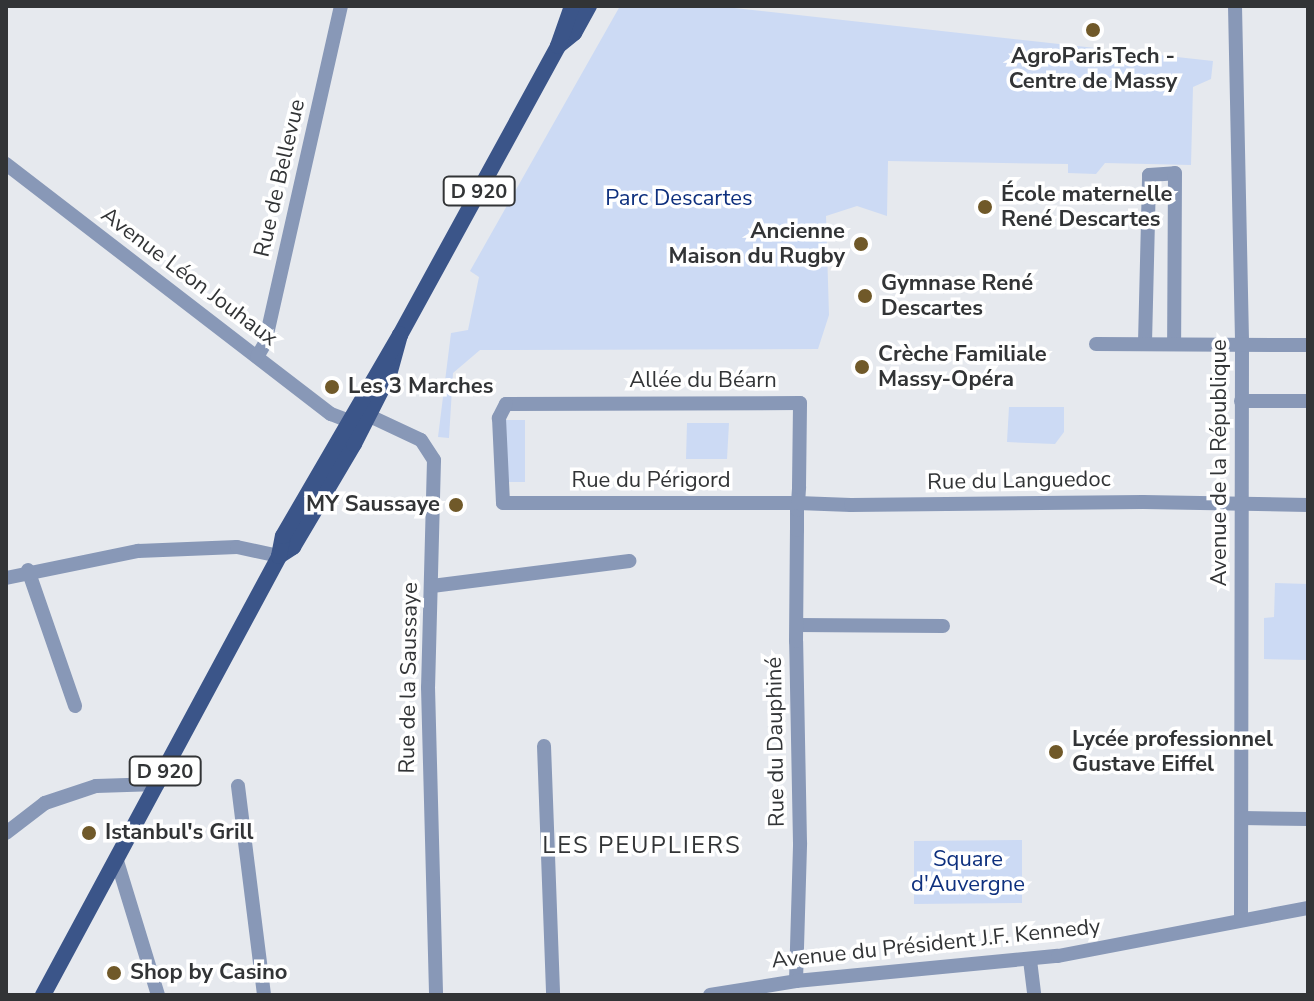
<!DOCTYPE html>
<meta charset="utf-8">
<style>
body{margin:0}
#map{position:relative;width:1314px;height:1001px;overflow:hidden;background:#e6e9ee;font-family:"Nunito Sans",sans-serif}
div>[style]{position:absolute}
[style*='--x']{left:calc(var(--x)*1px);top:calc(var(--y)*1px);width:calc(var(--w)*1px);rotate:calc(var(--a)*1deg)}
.green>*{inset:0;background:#ccdaf4}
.minor>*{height:14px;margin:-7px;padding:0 7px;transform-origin:7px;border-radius:7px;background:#8898b7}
.major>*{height:16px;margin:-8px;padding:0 8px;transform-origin:8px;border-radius:8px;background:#3b5589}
.dots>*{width:22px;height:22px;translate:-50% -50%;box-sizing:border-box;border:4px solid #fff;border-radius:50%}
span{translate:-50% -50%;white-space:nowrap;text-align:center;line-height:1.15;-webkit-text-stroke:7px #fff;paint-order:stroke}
.shield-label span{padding:2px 6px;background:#fff;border:2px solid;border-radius:6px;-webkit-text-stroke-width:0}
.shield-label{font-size:20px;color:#323436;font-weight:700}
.poi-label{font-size:22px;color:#323436;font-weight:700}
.left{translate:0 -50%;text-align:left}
.right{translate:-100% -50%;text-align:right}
.street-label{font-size:22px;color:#323436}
.park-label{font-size:22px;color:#0e307e}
.neighbourhood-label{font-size:24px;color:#323436;letter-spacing:2px}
.frame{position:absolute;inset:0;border:8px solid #323436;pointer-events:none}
</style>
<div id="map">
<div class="green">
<i style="clip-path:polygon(620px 6px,716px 6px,1213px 61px,1211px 79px,1193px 87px,1191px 165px,1105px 163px,1096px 174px,1068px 173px,1068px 164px,888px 161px,887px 216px,857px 206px,826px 216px,829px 315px,818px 349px,480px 350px,453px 373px,449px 438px,438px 437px,451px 333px,468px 330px,479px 277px,470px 271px)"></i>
<i style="clip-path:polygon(1009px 407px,1064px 407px,1064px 432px,1055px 444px,1007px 442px)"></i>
<i style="clip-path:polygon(506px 420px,525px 420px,525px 482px,507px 482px)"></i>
<i style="clip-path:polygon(687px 423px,729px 423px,727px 459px,686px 459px)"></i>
<i style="clip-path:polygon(1275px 583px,1308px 584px,1308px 660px,1264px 659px,1264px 618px,1274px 617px)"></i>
<i style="clip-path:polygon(1022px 840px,1022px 903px,914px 904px,914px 841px)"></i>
</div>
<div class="minor">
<i style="--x:1235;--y:6;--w:339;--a:88.8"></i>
<i style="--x:1242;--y:345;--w:574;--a:90.1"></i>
<i style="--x:6;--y:164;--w:410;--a:37.6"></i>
<i style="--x:331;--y:414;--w:17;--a:21"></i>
<i style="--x:1145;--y:343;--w:168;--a:-88.6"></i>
<i style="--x:1149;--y:175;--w:26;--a:-4"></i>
<i style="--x:1175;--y:173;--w:170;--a:90.3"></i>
<i style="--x:1096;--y:344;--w:212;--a:0.3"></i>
<i style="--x:257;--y:357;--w:16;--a:-60"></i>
<i style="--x:265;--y:343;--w:345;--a:-77.3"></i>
<i style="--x:1241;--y:401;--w:67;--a:0"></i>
<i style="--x:359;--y:411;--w:68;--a:25.1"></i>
<i style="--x:421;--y:440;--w:24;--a:57"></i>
<i style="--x:434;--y:460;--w:227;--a:91.5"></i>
<i style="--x:428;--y:687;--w:308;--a:88.5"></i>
<i style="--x:28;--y:570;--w:144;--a:70.9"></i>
<i style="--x:6;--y:578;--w:135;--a:-11.6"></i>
<i style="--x:138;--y:551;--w:99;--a:-2.3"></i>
<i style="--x:237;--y:547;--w:43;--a:12.1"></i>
<i style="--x:432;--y:586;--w:199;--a:-7.2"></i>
<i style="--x:797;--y:625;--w:146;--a:0.4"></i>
<i style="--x:544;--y:746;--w:249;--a:87.9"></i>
<i style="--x:238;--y:786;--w:211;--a:82.9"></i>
<i style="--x:1242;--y:818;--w:66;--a:0.9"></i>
<i style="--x:6;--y:833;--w:49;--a:-37.6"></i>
<i style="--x:45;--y:803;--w:54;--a:-18.4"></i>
<i style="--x:96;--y:786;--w:62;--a:-1.8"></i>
<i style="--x:117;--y:861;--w:140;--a:73"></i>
<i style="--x:1030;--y:960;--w:35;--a:83"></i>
<i style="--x:796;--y:981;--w:138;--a:-88.3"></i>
<i style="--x:800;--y:843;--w:202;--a:-91.1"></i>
<i style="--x:796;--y:641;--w:111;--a:-89.5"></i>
<i style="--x:797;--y:530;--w:20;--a:-90"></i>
<i style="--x:797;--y:510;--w:7;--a:-82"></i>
<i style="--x:798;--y:503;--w:16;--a:-86"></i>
<i style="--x:799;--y:487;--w:84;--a:-89.3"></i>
<i style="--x:800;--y:403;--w:294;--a:179.8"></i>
<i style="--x:506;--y:404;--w:16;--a:117"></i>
<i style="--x:499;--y:418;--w:85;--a:87.3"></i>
<i style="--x:503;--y:503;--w:295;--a:0"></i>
<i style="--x:798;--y:503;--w:53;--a:2.2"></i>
<i style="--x:851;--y:505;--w:292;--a:-0.6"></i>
<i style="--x:1143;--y:502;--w:165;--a:1"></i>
<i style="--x:710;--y:995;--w:87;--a:-9.2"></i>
<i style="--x:796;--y:981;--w:263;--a:-5.5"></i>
<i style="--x:1058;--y:956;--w:255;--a:-10.9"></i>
</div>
<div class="major">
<i style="--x:558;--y:46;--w:21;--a:-39"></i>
<i style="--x:574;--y:33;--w:31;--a:-61"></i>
<i style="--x:279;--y:556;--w:17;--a:-33"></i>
<i style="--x:293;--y:547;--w:120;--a:-59.4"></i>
<i style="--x:354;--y:444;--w:77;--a:-63.1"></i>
<i style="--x:389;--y:375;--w:41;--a:-74.6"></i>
<i style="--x:400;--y:335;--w:329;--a:-61.3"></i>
<i style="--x:558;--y:46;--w:42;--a:-70.7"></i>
<i style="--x:43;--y:995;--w:498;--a:-61.7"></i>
<i style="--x:279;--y:556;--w:20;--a:-79"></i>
<i style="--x:283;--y:536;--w:233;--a:-59.8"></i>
</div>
<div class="dots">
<i style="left:1093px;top:30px;background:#705929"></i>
<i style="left:985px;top:207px;background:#705929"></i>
<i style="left:861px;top:244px;background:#705929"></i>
<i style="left:865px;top:296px;background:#705929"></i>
<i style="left:862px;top:367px;background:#705929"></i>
<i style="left:332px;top:387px;background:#705929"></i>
<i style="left:456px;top:505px;background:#705929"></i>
<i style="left:1056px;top:752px;background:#705929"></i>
<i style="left:89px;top:833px;background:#705929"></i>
<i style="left:114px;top:973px;background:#705929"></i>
</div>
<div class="shield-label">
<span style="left:479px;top:191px">D 920</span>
<span style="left:165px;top:771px">D 920</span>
</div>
<div class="poi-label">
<span style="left:1093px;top:69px">AgroParisTech -<br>Centre de Massy</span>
<span class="left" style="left:1001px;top:207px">École maternelle<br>René Descartes</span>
<span class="right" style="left:845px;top:244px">Ancienne<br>Maison du Rugby</span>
<span class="left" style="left:881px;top:296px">Gymnase René<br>Descartes</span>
<span class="left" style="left:878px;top:367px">Crèche Familiale<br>Massy-Opéra</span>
<span class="left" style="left:348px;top:387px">Les 3 Marches</span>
<span class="right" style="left:440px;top:505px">MY Saussaye</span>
<span class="left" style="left:1072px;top:752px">Lycée professionnel<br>Gustave Eiffel</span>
<span class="left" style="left:105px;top:833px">Istanbul's Grill</span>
<span class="left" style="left:130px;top:973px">Shop by Casino</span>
</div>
<div class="street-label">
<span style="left:280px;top:178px;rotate:-77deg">Rue de Bellevue</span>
<span style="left:189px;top:277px;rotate:37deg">Avenue Léon Jouhaux</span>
<span style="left:703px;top:381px">Allée du Béarn</span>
<span style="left:1220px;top:463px;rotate:-90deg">Avenue de la République</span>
<span style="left:651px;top:481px">Rue du Périgord</span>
<span style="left:1019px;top:481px;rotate:-1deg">Rue du Languedoc</span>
<span style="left:409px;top:678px;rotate:-89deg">Rue de la Saussaye</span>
<span style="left:776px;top:742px;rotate:-91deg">Rue du Dauphiné</span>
<span style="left:936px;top:944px;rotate:-6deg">Avenue du Président J.F. Kennedy</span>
</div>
<div class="park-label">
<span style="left:679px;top:199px">Parc Descartes</span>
<span style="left:968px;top:872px">Square<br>d'Auvergne</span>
</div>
<div class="neighbourhood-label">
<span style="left:642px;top:846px">LES PEUPLIERS</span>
</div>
<div class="frame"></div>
</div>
